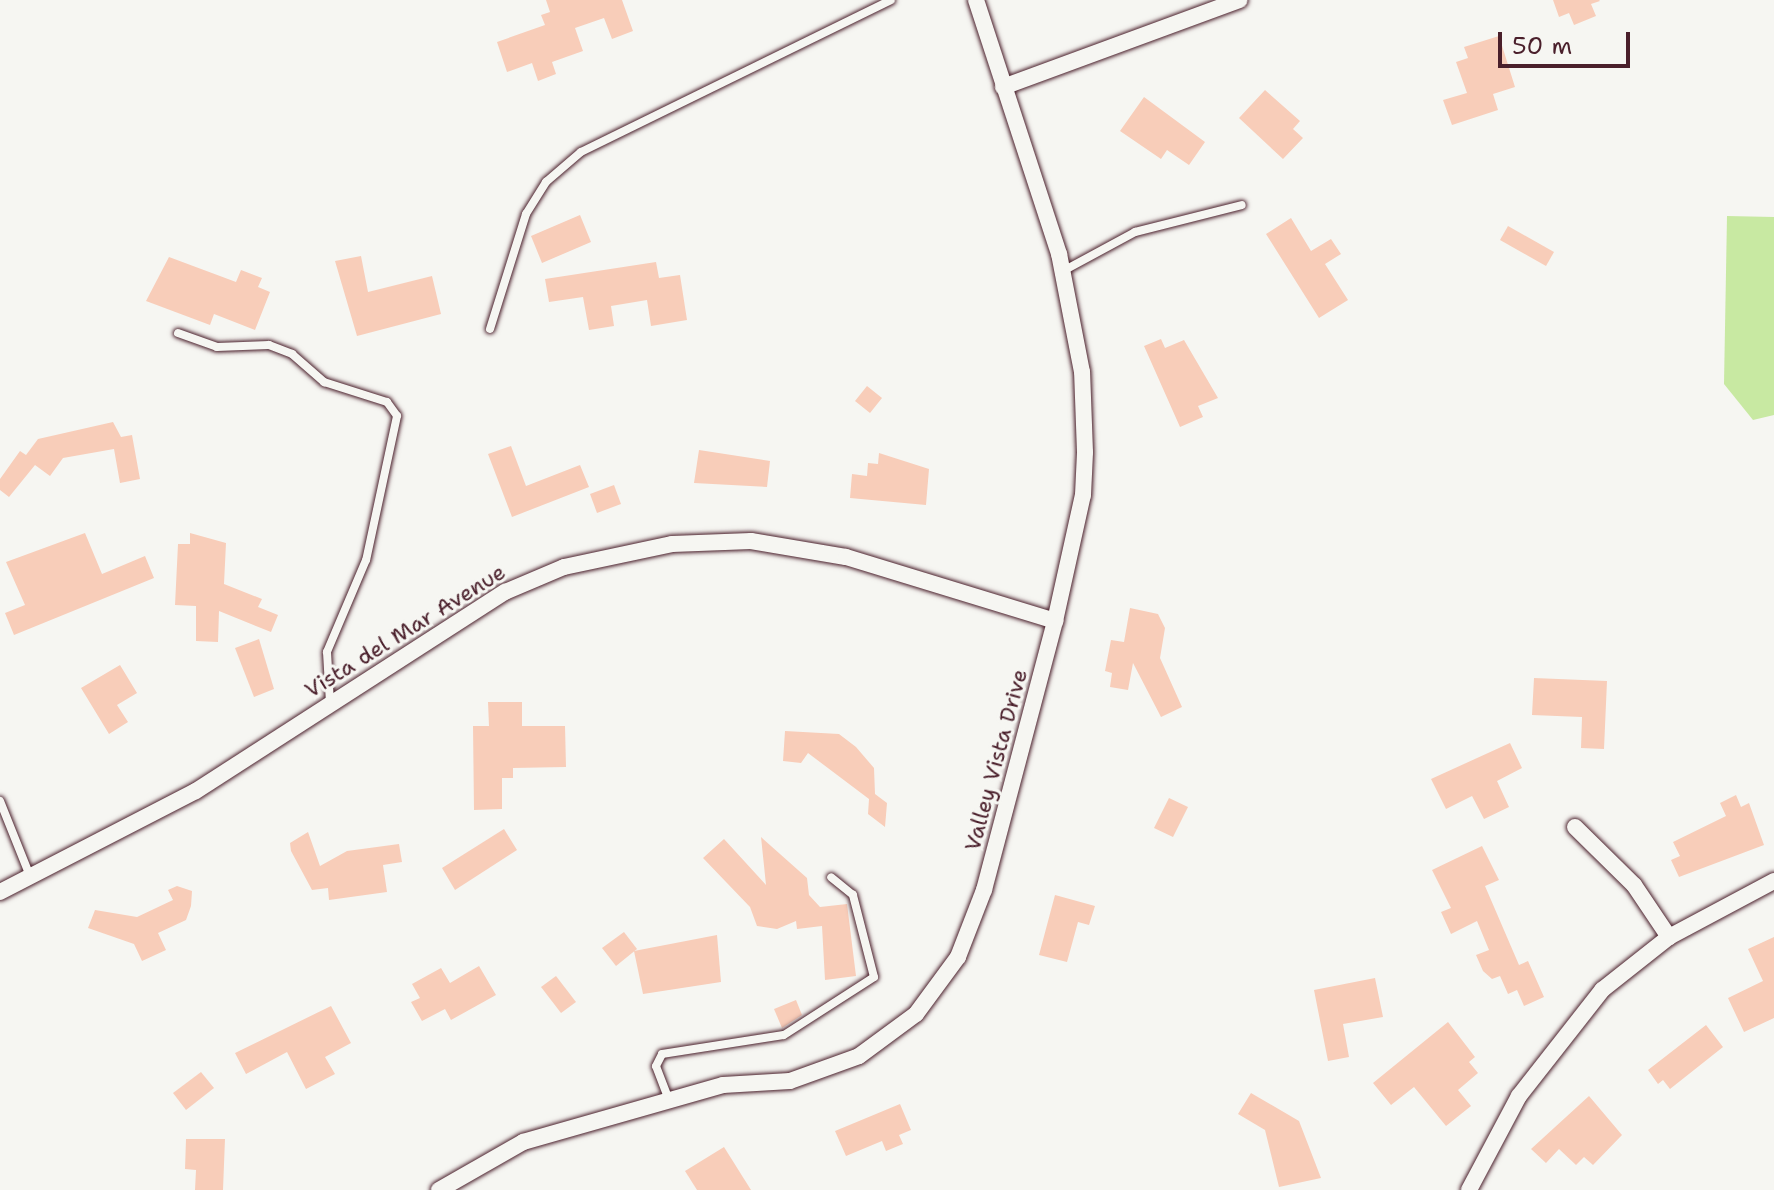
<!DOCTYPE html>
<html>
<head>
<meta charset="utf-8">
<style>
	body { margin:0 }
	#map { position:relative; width:1774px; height:1190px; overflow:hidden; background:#f6f6f2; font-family:"Shantell Sans",sans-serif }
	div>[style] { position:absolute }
	.green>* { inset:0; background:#c8e9a2 }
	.building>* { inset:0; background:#f8cdb9 }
	.roads { filter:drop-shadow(0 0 2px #4a1f2b) drop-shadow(0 0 2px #4a1f2b) }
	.lane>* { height:8px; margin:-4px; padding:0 4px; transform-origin:4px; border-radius:4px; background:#f6f6f2 }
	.street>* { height:16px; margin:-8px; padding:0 8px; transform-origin:8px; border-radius:8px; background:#f6f6f2 }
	span { translate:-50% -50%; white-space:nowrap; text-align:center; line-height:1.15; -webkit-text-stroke:6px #f6f6f2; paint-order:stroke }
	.street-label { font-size:22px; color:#4a1f2b }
	.scale { position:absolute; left:1498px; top:32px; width:132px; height:36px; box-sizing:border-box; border:4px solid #4a1f2b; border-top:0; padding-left:10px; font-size:24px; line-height:28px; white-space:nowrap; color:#4a1f2b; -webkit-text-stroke:6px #f6f6f2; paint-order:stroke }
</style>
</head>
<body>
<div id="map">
	<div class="green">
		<i style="clip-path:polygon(1727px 216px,1774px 217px,1774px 415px,1753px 420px,1724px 384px)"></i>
	</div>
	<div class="building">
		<i style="clip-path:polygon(546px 0,622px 0,633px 31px,612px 39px,604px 18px,575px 28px,583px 51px,552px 62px,556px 74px,538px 81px,532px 63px,507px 72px,497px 42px,545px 25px,541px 15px,550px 12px)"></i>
		<i style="clip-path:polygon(1553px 0,1599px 0,1600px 1px,1591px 4px,1596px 16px,1574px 25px,1569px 13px,1559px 17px)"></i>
		<i style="clip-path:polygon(1499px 36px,1515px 87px,1493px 94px,1498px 110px,1452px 125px,1443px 100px,1467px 93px,1456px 62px,1468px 58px,1464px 47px)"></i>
		<i style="clip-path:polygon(1265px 90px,1300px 121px,1293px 129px,1303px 138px,1283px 159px,1239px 118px)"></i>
		<i style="clip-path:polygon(1144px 97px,1205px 142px,1189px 165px,1167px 150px,1161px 159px,1120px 131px)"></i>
		<i style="clip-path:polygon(580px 215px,591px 242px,542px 263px,531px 236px)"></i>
		<i style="clip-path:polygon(1291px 218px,1311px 251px,1331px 239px,1341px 254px,1325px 264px,1348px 300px,1319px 318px,1266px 234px)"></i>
		<i style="clip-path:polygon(1508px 226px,1554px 252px,1546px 266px,1500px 240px)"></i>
		<i style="clip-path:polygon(361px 256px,368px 292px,432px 276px,441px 314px,357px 336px,335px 261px)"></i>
		<i style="clip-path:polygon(169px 257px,236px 282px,241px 270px,262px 278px,258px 287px,270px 292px,255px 330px,214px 314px,210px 325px,146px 301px)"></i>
		<i style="clip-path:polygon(656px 262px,659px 278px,680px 275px,687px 320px,651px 326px,647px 300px,611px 306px,614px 326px,589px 330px,583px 297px,549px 302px,545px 279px)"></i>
		<i style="clip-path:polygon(1161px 339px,1165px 348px,1184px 340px,1218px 398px,1198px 406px,1203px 417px,1180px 427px,1144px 346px)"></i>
		<i style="clip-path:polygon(867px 386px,882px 398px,870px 413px,855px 401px)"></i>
		<i style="clip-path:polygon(113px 422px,121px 437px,132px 435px,140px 479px,120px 483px,114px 449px,63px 458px,50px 476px,35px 465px,9px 497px,0 490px,0 479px,20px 451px,26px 455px,38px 439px)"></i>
		<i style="clip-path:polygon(511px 446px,526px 486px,580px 465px,589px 487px,512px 517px,488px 454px)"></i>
		<i style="clip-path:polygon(699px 450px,770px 461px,767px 487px,694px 483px)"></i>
		<i style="clip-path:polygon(879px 453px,929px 469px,926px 505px,850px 498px,852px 474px,867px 476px,868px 463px,878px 464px)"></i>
		<i style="clip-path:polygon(614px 485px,621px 504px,597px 513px,590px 494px)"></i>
		<i style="clip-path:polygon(85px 533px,102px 574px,145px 556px,154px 578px,14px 635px,5px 613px,25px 605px,6px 562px)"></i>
		<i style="clip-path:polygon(190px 533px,226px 543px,224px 584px,262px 599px,258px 607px,278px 615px,271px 632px,219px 611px,218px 642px,196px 641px,196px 606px,175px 605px,178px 544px,190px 544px)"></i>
		<i style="clip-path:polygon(1130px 608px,1158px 614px,1165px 628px,1160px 658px,1182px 707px,1161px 717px,1133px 663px,1128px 690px,1110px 687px,1112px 673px,1105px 671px,1111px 640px,1124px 642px)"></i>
		<i style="clip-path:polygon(259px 639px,274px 689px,254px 697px,235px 648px)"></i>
		<i style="clip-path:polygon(120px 665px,137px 693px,117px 705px,128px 722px,109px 734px,81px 688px)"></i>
		<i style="clip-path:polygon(1534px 678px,1607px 681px,1604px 749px,1581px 748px,1582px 717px,1532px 715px)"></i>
		<i style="clip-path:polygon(488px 702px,522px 702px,522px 726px,565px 726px,566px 767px,513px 768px,513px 778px,502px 778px,502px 809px,474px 810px,473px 726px,489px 726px)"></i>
		<i style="clip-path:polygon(785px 731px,839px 734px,856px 747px,874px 768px,875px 794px,887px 803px,885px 827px,868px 814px,869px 799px,808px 753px,801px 763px,783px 761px)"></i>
		<i style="clip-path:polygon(1510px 743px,1522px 768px,1497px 781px,1509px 807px,1484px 819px,1472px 796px,1446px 809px,1431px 779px)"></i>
		<i style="clip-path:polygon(1736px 795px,1741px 807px,1749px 803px,1764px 845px,1679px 877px,1671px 860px,1680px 856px,1673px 842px,1726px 816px,1720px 803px)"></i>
		<i style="clip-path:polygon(1169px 798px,1188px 807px,1173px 837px,1154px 828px)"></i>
		<i style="clip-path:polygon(504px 829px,517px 850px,455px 890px,442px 868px)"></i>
		<i style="clip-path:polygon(308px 832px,320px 866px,347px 851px,399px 844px,402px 862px,383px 865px,387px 892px,329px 900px,328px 888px,312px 890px,291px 851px,290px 843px)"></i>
		<i style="clip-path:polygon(761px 837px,807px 878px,809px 895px,820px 907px,847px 904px,856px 976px,825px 980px,822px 926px,797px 929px,796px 921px,777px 929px,757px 926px,750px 907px,703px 858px,724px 839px,766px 885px)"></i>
		<i style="clip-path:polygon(1482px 846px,1499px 880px,1485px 886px,1519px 965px,1528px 961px,1544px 997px,1524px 1006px,1517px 990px,1508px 994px,1500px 976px,1492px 979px,1483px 971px,1476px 955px,1489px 950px,1477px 921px,1451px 934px,1441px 912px,1451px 908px,1432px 870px)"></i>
		<i style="clip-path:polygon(177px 886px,192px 891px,191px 906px,186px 920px,158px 933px,166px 950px,142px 961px,134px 944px,88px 928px,95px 910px,137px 917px,173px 900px,168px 890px)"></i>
		<i style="clip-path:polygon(1055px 895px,1095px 906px,1089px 925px,1078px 922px,1067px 962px,1039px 955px)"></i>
		<i style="clip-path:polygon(624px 932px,637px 949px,616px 966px,602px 948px)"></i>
		<i style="clip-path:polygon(717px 935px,721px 982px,643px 994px,634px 951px)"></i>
		<i style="clip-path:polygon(1774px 937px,1774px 1018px,1744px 1032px,1728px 998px,1763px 981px,1748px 949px)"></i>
		<i style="clip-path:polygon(479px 966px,496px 995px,451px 1020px,445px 1009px,422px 1021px,411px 1002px,420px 998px,412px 984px,441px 968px,450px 983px)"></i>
		<i style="clip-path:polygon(556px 976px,576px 1002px,561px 1013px,541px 987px)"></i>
		<i style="clip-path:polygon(1375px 978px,1383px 1017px,1343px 1024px,1349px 1057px,1328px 1061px,1314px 990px)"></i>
		<i style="clip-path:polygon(796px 1000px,802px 1015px,782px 1028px,774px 1009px)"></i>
		<i style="clip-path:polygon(331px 1006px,351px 1043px,325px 1057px,335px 1074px,306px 1089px,287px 1052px,246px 1074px,235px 1053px)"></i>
		<i style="clip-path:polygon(1448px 1022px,1475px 1057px,1469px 1062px,1478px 1073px,1458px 1090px,1471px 1106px,1446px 1126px,1414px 1087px,1391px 1105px,1373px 1083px)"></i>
		<i style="clip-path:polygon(1706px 1025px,1723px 1047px,1670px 1089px,1663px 1080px,1658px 1084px,1648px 1070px)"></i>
		<i style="clip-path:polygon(201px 1072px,214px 1088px,186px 1110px,173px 1093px)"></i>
		<i style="clip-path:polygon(1251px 1093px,1299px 1121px,1321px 1178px,1279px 1187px,1265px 1130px,1238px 1114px)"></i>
		<i style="clip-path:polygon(1589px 1096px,1622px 1135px,1593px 1165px,1584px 1157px,1576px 1165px,1559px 1149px,1546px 1163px,1531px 1149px)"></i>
		<i style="clip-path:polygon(900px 1104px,911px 1130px,899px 1135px,903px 1144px,886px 1151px,882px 1141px,846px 1156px,835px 1131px)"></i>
		<i style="clip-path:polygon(186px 1139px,225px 1139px,223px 1190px,195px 1190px,196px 1170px,185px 1169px)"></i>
		<i style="clip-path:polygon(724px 1147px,751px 1190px,697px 1190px,685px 1171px)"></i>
	</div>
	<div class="roads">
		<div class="lane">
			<i style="left:1063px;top:271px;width:82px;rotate:-28.4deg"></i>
			<i style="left:1135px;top:232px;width:110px;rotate:-14.2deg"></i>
			<i style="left:490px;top:329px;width:121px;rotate:-72.6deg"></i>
			<i style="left:526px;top:214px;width:38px;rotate:-58deg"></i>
			<i style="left:546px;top:182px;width:46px;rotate:-40.6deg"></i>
			<i style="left:581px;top:152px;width:345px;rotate:-26.1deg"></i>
			<i style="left:178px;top:333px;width:41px;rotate:19.7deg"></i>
			<i style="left:217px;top:347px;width:52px;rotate:-2.2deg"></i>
			<i style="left:269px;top:345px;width:25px;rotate:21deg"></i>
			<i style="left:292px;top:354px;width:43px;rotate:41.2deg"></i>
			<i style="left:324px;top:382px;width:66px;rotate:17.6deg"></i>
			<i style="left:387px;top:402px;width:17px;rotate:54deg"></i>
			<i style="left:397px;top:416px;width:147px;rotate:102.1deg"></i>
			<i style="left:366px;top:560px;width:100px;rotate:113deg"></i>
			<i style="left:327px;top:652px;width:50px;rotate:86.6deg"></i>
			<i style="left:0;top:801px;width:81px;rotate:68.2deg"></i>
			<i style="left:669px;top:1100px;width:36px;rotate:-111deg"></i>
			<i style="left:656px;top:1066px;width:13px;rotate:-63deg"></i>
			<i style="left:662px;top:1054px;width:123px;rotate:-8.9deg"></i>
			<i style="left:784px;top:1035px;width:107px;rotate:-32.8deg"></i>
			<i style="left:874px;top:977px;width:85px;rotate:-104.4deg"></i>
			<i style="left:853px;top:895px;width:28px;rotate:-141deg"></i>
		</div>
		<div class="street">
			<i style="left:1003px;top:87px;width:252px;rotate:-20.2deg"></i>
			<i style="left:1575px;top:827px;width:83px;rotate:44.5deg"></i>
			<i style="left:1634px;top:885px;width:63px;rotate:56.1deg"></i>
			<i style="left:0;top:892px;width:220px;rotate:-27.3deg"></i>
			<i style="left:196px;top:791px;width:368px;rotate:-32.8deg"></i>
			<i style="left:505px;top:592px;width:64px;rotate:-23deg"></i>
			<i style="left:564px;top:567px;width:110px;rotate:-12deg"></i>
			<i style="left:672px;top:544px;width:79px;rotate:-2.2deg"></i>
			<i style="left:751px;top:541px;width:96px;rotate:9.6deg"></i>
			<i style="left:846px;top:557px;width:219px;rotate:17deg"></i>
			<i style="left:439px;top:1190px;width:97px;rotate:-29.7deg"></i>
			<i style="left:523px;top:1142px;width:208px;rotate:-15.9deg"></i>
			<i style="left:723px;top:1085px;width:67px;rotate:-3.4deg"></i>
			<i style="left:790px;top:1081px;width:73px;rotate:-19.9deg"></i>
			<i style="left:859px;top:1056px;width:71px;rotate:-36.4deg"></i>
			<i style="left:916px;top:1014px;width:71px;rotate:-53.6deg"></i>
			<i style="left:958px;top:957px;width:72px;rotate:-68.8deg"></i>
			<i style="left:984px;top:890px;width:278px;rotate:-75.2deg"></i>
			<i style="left:1055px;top:621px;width:129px;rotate:-77.5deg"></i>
			<i style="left:1083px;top:495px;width:43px;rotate:-87.3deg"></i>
			<i style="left:1085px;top:452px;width:80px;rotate:-92.1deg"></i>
			<i style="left:1082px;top:372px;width:120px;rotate:-101deg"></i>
			<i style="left:1059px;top:254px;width:267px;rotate:-108.1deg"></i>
			<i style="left:1469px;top:1190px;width:106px;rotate:-62deg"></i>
			<i style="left:1519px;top:1096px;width:135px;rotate:-51.9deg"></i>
			<i style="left:1602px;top:990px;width:85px;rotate:-38.3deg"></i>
			<i style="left:1669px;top:937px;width:119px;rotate:-28.1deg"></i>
		</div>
	</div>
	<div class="street-label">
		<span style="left:405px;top:631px;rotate:-32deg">Vista del Mar Avenue</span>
		<span style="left:996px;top:760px;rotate:-75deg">Valley Vista Drive</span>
	</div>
	<div class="scale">50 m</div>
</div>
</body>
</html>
